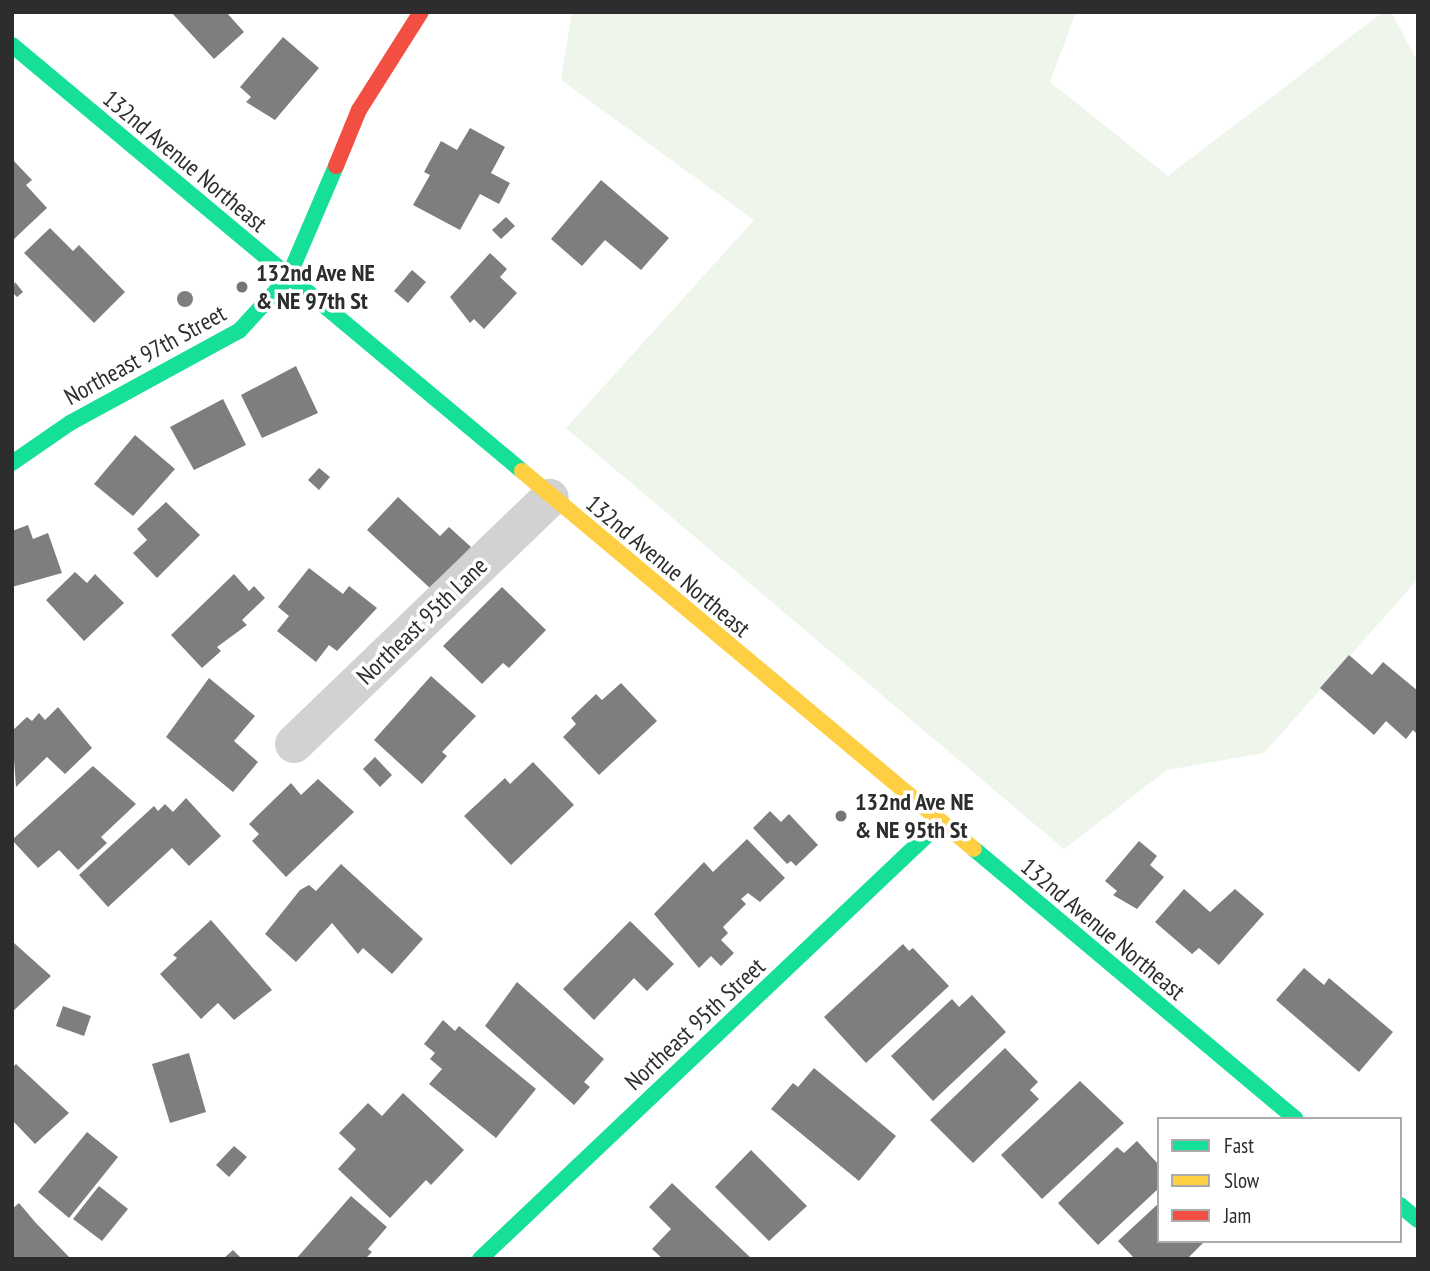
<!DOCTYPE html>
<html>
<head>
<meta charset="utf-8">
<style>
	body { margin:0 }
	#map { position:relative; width:1430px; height:1271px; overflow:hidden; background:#fff; font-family:"PT Sans Narrow",sans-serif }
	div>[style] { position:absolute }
	.green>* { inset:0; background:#eef5ea }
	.building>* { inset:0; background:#7e7e7e }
	.round { border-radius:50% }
	.street>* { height:38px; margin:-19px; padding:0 19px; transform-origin:19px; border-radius:19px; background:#d2d2d2 }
	.fast>* { height:16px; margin:-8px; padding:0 8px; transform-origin:8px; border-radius:8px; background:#16e098 }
	.slow>* { height:16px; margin:-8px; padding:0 8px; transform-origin:8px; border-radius:8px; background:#ffcf43 }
	.jam>* { height:16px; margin:-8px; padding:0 8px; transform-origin:8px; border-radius:8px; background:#f24e42 }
	.dots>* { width:19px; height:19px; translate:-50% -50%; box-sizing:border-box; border:4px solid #fff; border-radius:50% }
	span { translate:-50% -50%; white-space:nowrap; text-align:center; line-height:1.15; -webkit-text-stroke:7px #fff; paint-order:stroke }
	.street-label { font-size:24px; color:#2d2d2d }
	.poi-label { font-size:24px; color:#2d2d2d; font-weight:700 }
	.left { translate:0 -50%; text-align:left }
	.frame { position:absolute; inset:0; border:14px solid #2d2d2d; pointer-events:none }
	.legend { position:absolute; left:1157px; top:1117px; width:245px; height:126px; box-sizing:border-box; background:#fff; border:2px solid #ababab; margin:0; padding:9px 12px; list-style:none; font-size:21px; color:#2d2d2d }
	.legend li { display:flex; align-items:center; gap:14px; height:35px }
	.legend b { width:35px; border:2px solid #ababab }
</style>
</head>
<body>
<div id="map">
	<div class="green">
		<i style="clip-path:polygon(572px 12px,1076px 12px,1050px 82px,1168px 176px,1383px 12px,1391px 12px,1418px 62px,1418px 579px,1264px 753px,1167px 770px,1064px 849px,566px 428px,754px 220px,561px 80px)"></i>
	</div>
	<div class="building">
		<i style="clip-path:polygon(171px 12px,226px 12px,244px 32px,214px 59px)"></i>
		<i style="clip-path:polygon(283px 37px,319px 68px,275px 120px,246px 102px,251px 97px,240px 87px)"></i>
		<i style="clip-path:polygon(470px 128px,505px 147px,491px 173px,510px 183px,499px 204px,480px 194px,460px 230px,413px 205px,430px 175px,424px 172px,441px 141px,457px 150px)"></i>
		<i style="clip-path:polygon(12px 159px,32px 180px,26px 185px,47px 208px,14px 239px)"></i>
		<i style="clip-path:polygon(601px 180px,669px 238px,641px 270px,605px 240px,582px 266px,551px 239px)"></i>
		<i style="clip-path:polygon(506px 217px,515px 226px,501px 239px,492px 230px)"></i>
		<i style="clip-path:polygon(50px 228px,73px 251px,79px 245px,125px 292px,94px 323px,24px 253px)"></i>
		<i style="clip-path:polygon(490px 253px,507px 269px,500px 277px,517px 293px,484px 329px,474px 319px,470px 323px,450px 297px)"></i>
		<i style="clip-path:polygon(412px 270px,426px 282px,408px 303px,394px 291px)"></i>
		<i style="clip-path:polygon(15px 282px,23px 292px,17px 297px,12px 292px)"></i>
		<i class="round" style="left:177px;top:291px;width:16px;height:16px"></i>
		<i style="clip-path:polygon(296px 366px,318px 413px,262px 438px,241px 395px)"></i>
		<i style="clip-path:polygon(223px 399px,246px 445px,194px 470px,170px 427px)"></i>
		<i style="clip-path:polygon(135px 435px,175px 469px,133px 516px,94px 484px)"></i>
		<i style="clip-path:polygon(319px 468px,330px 477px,319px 490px,308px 480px)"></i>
		<i style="clip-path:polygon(398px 497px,440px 536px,449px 527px,471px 547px,431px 589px,367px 530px)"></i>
		<i style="clip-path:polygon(166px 502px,200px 535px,157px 578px,133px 553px,147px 540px,137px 529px)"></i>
		<i style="clip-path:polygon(28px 525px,33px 539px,48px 533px,62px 573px,12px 587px,12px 531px)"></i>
		<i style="clip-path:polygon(309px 568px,343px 594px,349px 586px,377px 608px,337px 651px,329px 645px,316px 662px,277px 631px,289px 616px,278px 607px)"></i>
		<i style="clip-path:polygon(75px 572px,87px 583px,95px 574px,124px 603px,84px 641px,46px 600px)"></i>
		<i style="clip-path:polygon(234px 574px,249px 591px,254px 586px,265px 598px,242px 620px,247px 625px,217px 647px,221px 651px,202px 668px,171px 635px)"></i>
		<i style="clip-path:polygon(502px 587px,546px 630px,509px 668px,503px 663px,482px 684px,443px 646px)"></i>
		<i style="clip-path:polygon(1349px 655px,1372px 675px,1383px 662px,1418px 691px,1418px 735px,1413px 730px,1406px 739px,1386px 721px,1374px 735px,1320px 688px)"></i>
		<i style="clip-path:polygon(431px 676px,476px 716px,442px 752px,447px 756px,422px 784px,374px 740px)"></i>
		<i style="clip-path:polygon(209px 678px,255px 716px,234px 741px,258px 762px,233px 792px,166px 737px)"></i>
		<i style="clip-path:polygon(621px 683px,657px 721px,599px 775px,563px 737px,576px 724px,571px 718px,596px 694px,602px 700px)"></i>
		<i style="clip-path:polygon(58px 707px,92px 748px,65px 774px,47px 757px,16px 787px,12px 731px,27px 717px,32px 721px,39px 713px,45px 720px)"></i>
		<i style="clip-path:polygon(375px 757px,392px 775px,380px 787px,363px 769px)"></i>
		<i style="clip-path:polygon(533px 762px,574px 805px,511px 865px,464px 816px,505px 778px,510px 784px)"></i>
		<i style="clip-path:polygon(93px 766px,136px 804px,101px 837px,107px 843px,78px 870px,59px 850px,38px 868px,12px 840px)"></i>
		<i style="clip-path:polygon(318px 779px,354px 812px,286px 877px,252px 841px,259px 834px,249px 824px,291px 783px,301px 795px)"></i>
		<i style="clip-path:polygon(186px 798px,221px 836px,189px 866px,172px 848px,108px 907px,79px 875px,154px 806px,158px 811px,165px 804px,173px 812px)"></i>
		<i style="clip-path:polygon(770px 811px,781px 822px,789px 814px,818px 845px,796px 866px,791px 861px,787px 864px,753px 828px)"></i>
		<i style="clip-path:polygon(747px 839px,785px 878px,760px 902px,748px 893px,741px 899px,746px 904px,723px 927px,728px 933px,721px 940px,734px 953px,721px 966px,711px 956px,699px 968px,654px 914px,704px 862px,713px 872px)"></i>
		<i style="clip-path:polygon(1139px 841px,1157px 856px,1150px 865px,1164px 877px,1137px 909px,1113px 895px,1117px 891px,1105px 881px)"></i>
		<i style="clip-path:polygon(341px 864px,423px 939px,392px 974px,363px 948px,358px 954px,332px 923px,296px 962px,265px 934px,300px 890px,309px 885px,316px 891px)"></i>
		<i style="clip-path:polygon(1184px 889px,1210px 912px,1235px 889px,1264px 914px,1219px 965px,1199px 948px,1192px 954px,1155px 922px)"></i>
		<i style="clip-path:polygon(211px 920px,272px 990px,234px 1020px,218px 1003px,201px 1019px,160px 974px,177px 958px,173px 955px)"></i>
		<i style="clip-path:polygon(630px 921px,674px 964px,647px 991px,634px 978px,594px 1020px,563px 989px)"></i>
		<i style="clip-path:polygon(14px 943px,51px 976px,12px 1012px,12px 944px)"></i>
		<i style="clip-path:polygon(903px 944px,909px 951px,913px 948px,949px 986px,866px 1063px,824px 1017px)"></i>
		<i style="clip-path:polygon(1304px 968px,1324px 985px,1329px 978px,1393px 1032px,1359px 1072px,1276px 1000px)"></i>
		<i style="clip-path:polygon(517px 982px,604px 1059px,584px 1082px,590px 1087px,574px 1105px,485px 1026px)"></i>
		<i style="clip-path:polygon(972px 995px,1006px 1032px,933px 1101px,891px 1056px,952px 999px,959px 1007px)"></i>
		<i style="clip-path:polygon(63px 1006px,91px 1016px,84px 1036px,56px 1026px)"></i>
		<i style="clip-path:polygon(443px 1020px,455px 1031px,459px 1026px,536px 1089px,496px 1138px,429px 1084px,442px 1069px,430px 1059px,435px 1053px,424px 1044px)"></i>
		<i style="clip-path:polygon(1005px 1048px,1038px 1082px,1030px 1090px,1039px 1099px,973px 1163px,930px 1120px)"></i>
		<i style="clip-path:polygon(189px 1053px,206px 1112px,170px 1123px,152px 1064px)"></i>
		<i style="clip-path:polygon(16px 1064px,69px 1113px,35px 1144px,12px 1120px,12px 1068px)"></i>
		<i style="clip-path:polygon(814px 1068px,896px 1136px,859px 1181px,771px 1109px,793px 1083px,798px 1087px)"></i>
		<i style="clip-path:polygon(1080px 1081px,1124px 1123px,1042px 1199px,1001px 1155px)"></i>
		<i style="clip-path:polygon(403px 1093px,464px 1150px,431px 1185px,426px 1180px,390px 1218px,338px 1169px,356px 1149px,339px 1133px,368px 1103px,382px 1116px)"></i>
		<i style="clip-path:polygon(87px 1132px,118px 1157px,69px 1218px,38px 1192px)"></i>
		<i style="clip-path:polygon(1137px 1141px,1159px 1165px,1159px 1188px,1098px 1245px,1058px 1203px,1117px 1147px,1124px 1153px)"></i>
		<i style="clip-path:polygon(234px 1146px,247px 1157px,229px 1177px,216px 1165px)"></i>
		<i style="clip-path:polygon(751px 1150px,807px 1206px,769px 1241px,715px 1187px)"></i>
		<i style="clip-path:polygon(672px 1183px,752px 1259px,663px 1259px,652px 1249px,671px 1229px,649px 1207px)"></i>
		<i style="clip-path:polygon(99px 1186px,128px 1209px,102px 1241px,73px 1219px)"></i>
		<i style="clip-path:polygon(351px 1196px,387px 1227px,368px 1249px,372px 1252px,365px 1259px,296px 1259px)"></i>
		<i style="clip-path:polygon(19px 1203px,35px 1222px,71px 1259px,12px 1259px,12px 1209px)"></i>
		<i style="clip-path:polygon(1159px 1203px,1159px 1241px,1205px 1241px,1187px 1259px,1135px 1259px,1118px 1241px)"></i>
		<i style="clip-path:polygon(233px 1250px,242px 1259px,223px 1259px)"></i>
	</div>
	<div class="street">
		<i style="left:294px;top:744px;width:355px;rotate:-43.9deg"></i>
	</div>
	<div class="fast">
		<i style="left:12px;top:45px;width:665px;rotate:39.87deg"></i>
		<i style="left:12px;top:463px;width:70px;rotate:-34.6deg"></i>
		<i style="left:70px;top:423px;width:192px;rotate:-28.6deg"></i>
		<i style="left:239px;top:331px;width:72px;rotate:-47.2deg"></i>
		<i style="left:288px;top:278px;width:122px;rotate:-66.8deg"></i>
		<i style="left:974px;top:849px;width:420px;rotate:40deg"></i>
		<i style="left:1400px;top:1205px;width:23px;rotate:40deg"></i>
		<i style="left:480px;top:1259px;width:634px;rotate:-43.47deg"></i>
	</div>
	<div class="slow">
		<i style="left:522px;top:471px;width:589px;rotate:39.91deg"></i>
	</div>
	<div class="jam">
		<i style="left:336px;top:166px;width:61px;rotate:-67.7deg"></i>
		<i style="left:359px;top:110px;width:116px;rotate:-57.7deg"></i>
	</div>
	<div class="dots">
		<i style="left:242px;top:287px;background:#767676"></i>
		<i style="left:841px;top:816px;background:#767676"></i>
	</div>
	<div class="street-label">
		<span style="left:185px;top:161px;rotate:40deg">132nd Avenue Northeast</span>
		<span style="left:145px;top:355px;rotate:-29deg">Northeast 97th Street</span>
		<span style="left:668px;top:566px;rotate:40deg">132nd Avenue Northeast</span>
		<span style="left:422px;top:621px;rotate:-44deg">Northeast 95th Lane</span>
		<span style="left:1103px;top:929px;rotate:40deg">132nd Avenue Northeast</span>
		<span style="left:695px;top:1024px;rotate:-43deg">Northeast 95th Street</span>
	</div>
	<div class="poi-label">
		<span class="left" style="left:256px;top:287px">132nd Ave NE<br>&amp; NE 97th St</span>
		<span class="left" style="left:855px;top:816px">132nd Ave NE<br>&amp; NE 95th St</span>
	</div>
	<div class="frame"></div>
	<ul class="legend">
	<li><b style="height:9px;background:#16e098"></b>Fast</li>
	<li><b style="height:9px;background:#ffcf43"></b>Slow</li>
	<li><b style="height:9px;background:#f24e42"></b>Jam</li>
	</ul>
</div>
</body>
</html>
